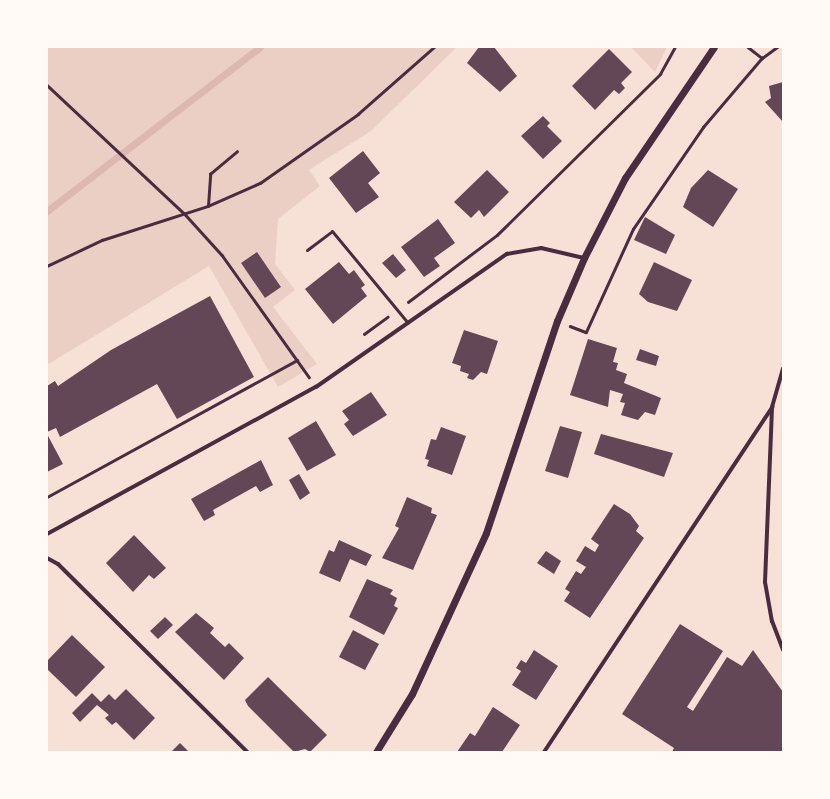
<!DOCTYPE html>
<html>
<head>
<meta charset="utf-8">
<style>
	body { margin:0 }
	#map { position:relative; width:830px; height:799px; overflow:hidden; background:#f7e1d7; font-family:Helvetica,sans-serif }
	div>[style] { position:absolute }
	.green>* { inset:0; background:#ebcfc5 }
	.stream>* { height:7px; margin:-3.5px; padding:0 3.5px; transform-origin:3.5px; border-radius:3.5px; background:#dcb8b0 }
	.building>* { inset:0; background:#644757 }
	.path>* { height:2.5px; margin:-1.25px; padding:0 1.25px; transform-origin:1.25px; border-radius:1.25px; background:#4a2c40 }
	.service>* { height:3px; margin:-1.5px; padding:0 1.5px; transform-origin:1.5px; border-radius:1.5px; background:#4a2c40 }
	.minor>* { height:4px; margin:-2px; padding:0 2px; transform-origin:2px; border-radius:2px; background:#4a2c40 }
	.tertiary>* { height:7px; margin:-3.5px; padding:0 3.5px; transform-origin:3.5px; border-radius:3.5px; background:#4a2c40 }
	span { translate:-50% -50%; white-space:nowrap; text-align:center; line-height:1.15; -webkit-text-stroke:4px #fffaf5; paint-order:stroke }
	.frame { position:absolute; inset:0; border:48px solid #fffaf5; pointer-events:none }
</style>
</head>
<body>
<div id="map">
	<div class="green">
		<i style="clip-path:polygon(evenodd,47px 47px,457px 47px,371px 131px,309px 170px,320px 186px,278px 219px,275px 264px,295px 290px,273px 307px,317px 364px,278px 387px,209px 266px,47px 365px,47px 47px,257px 252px,281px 286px,265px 298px,241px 263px,257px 252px)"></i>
		<i style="clip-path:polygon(631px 47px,667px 47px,655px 72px)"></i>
	</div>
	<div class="stream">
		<i style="left:47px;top:211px;width:269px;rotate:-37.6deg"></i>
	</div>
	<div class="building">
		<i style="clip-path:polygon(479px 47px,494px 47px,517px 76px,500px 92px,467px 63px)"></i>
		<i style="clip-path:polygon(609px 49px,632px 72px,621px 83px,625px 88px,619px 94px,614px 90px,595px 110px,572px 86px)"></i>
		<i style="clip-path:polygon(783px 82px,783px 122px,765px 102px,771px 98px,769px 86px)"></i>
		<i style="clip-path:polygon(543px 116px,550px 123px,547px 126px,562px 141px,543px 159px,521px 136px)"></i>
		<i style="clip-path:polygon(363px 151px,380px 173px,368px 183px,379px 197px,356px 213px,329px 178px)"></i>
		<i style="clip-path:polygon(487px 170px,509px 192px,484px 217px,479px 210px,471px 218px,454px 202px)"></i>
		<i style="clip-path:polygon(708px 170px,738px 189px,713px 227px,683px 207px,691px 188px)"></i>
		<i style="clip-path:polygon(645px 217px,675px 235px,666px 254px,634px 240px)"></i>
		<i style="clip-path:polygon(438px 219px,455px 243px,434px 258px,440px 266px,424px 277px,401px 247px)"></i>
		<i style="clip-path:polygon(257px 252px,281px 287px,265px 298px,241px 263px)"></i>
		<i style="clip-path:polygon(393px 254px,406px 270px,396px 278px,382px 263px)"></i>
		<i style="clip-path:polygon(339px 262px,349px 274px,354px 270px,365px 285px,361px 288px,367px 296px,333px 324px,305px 289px)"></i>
		<i style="clip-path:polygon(654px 262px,692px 280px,677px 311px,648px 302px,639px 294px)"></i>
		<i style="clip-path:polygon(210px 296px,254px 377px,177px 419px,157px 384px,60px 437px,56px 428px,47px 432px,47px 386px,55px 381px,58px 386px,111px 350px)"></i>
		<i style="clip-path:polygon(464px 330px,498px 341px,487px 374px,481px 372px,473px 380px,467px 378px,469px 374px,460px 371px,461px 366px,452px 363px)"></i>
		<i style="clip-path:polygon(588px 339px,617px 348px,613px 362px,618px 363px,616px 370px,627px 374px,624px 383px,661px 398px,655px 415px,645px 412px,638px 420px,621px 415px,625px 403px,620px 402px,623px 394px,610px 390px,608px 407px,570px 395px)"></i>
		<i style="clip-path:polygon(640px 349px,659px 356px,656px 366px,636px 360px)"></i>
		<i style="clip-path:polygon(371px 392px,387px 415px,353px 436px,344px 424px,349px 420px,342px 411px)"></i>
		<i style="clip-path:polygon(316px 421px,336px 455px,307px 471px,288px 438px)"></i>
		<i style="clip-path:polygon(560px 426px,582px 432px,568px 478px,545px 471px)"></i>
		<i style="clip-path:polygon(441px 427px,466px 436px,452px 475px,427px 466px,429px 460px,425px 459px,431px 439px,436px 440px)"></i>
		<i style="clip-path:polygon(47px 434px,63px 464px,47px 472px)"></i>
		<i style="clip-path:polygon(601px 434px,673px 453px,664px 477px,594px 454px)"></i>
		<i style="clip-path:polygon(261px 460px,273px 485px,260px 492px,256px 486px,213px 510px,215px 515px,204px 521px,191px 499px)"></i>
		<i style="clip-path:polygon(299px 474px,310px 493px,300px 500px,289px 480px)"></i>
		<i style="clip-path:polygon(407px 497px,432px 508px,431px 513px,437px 515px,413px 570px,382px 558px,399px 528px,395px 526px)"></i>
		<i style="clip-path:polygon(614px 504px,630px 514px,639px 526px,636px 531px,644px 538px,590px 618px,564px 601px,570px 592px,565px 589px,576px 571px,581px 574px,586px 567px,576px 561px,585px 546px,595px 552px,599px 545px,591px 539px)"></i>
		<i style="clip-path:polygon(134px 535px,166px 568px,154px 579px,149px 575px,133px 592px,106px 563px)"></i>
		<i style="clip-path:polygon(339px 540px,372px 555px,366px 566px,350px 559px,340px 582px,319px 573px,329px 550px,334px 552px)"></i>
		<i style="clip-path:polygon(546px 551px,561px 561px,554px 574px,537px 563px)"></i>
		<i style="clip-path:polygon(367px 579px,393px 590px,390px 594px,397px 598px,394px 606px,398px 608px,384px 635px,349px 617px)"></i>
		<i style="clip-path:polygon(196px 613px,214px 628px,210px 633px,225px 647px,229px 643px,244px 658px,224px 680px,175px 632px)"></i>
		<i style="clip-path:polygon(165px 617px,173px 625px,158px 639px,150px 631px)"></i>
		<i style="clip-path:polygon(680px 624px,723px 651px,687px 707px,693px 711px,727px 657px,742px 666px,753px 650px,783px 692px,783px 752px,672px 752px,674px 748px,622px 714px)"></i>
		<i style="clip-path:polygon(353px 630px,379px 644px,365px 670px,339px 657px)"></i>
		<i style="clip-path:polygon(72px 635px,105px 667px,76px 697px,47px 669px,47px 661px)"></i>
		<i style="clip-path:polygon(534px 650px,558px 666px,536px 700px,512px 685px,521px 671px,516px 668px,521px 660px,526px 663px)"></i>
		<i style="clip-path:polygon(268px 677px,327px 735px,310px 752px,305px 749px,294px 752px,248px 706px,245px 700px)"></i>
		<i style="clip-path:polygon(126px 689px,155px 718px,134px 740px,116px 722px,112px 725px,105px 718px,109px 715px,97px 705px,80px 722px,72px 713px,92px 693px,101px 702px,109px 694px,115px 700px)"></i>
		<i style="clip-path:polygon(493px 707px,520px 725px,502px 752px,457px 752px,470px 733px,475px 736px)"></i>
		<i style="clip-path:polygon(180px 743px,189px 752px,171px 752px)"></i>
	</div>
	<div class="path">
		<i style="left:748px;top:47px;width:18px;rotate:38deg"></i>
		<i style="left:47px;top:85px;width:187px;rotate:43.1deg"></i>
		<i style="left:184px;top:213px;width:57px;rotate:47.9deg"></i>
		<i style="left:222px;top:255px;width:150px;rotate:54.5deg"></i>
		<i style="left:208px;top:206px;width:32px;rotate:-86deg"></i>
		<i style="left:210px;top:174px;width:35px;rotate:-40deg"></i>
		<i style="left:47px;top:266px;width:61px;rotate:-25.3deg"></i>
		<i style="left:102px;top:240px;width:111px;rotate:-17.8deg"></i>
		<i style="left:208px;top:206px;width:57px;rotate:-23.9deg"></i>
		<i style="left:260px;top:183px;width:120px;rotate:-35.1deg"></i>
		<i style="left:358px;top:114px;width:101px;rotate:-41.4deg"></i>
		<i style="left:408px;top:302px;width:111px;rotate:-37deg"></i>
		<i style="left:497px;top:235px;width:229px;rotate:-44.6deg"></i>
		<i style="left:660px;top:74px;width:31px;rotate:-61deg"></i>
		<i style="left:570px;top:326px;width:17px;rotate:21deg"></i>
		<i style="left:586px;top:332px;width:113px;rotate:-65.5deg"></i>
		<i style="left:633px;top:229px;width:124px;rotate:-55.5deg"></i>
		<i style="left:703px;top:127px;width:91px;rotate:-49.5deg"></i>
		<i style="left:762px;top:58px;width:19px;rotate:-36deg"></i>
		<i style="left:364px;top:334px;width:29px;rotate:-36deg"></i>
		<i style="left:47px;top:497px;width:285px;rotate:-28.7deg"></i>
	</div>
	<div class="service">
		<i style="left:307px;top:250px;width:31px;rotate:-37deg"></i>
		<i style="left:332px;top:231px;width:119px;rotate:50.4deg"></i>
	</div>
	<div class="minor">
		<i style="left:772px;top:408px;width:174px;rotate:92.3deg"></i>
		<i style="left:765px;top:582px;width:40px;rotate:80deg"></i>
		<i style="left:772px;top:621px;width:31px;rotate:69deg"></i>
		<i style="left:47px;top:534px;width:307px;rotate:-28.7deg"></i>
		<i style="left:316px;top:387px;width:233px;rotate:-34.9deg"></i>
		<i style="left:507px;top:254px;width:35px;rotate:-10deg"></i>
		<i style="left:541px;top:248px;width:44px;rotate:13.1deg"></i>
		<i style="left:47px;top:558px;width:13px;rotate:29deg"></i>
		<i style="left:58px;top:564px;width:267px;rotate:44.8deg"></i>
		<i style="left:544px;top:752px;width:414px;rotate:-56.5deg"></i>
		<i style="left:772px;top:407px;width:40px;rotate:-74deg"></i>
	</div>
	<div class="tertiary">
		<i style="left:376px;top:752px;width:68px;rotate:-58.2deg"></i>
		<i style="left:412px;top:694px;width:177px;rotate:-65.3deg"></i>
		<i style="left:486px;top:533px;width:224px;rotate:-71.5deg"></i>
		<i style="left:557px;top:321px;width:69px;rotate:-66.8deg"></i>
		<i style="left:584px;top:258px;width:90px;rotate:-62.9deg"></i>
		<i style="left:625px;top:178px;width:158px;rotate:-55.8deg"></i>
	</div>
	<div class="frame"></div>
</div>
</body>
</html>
